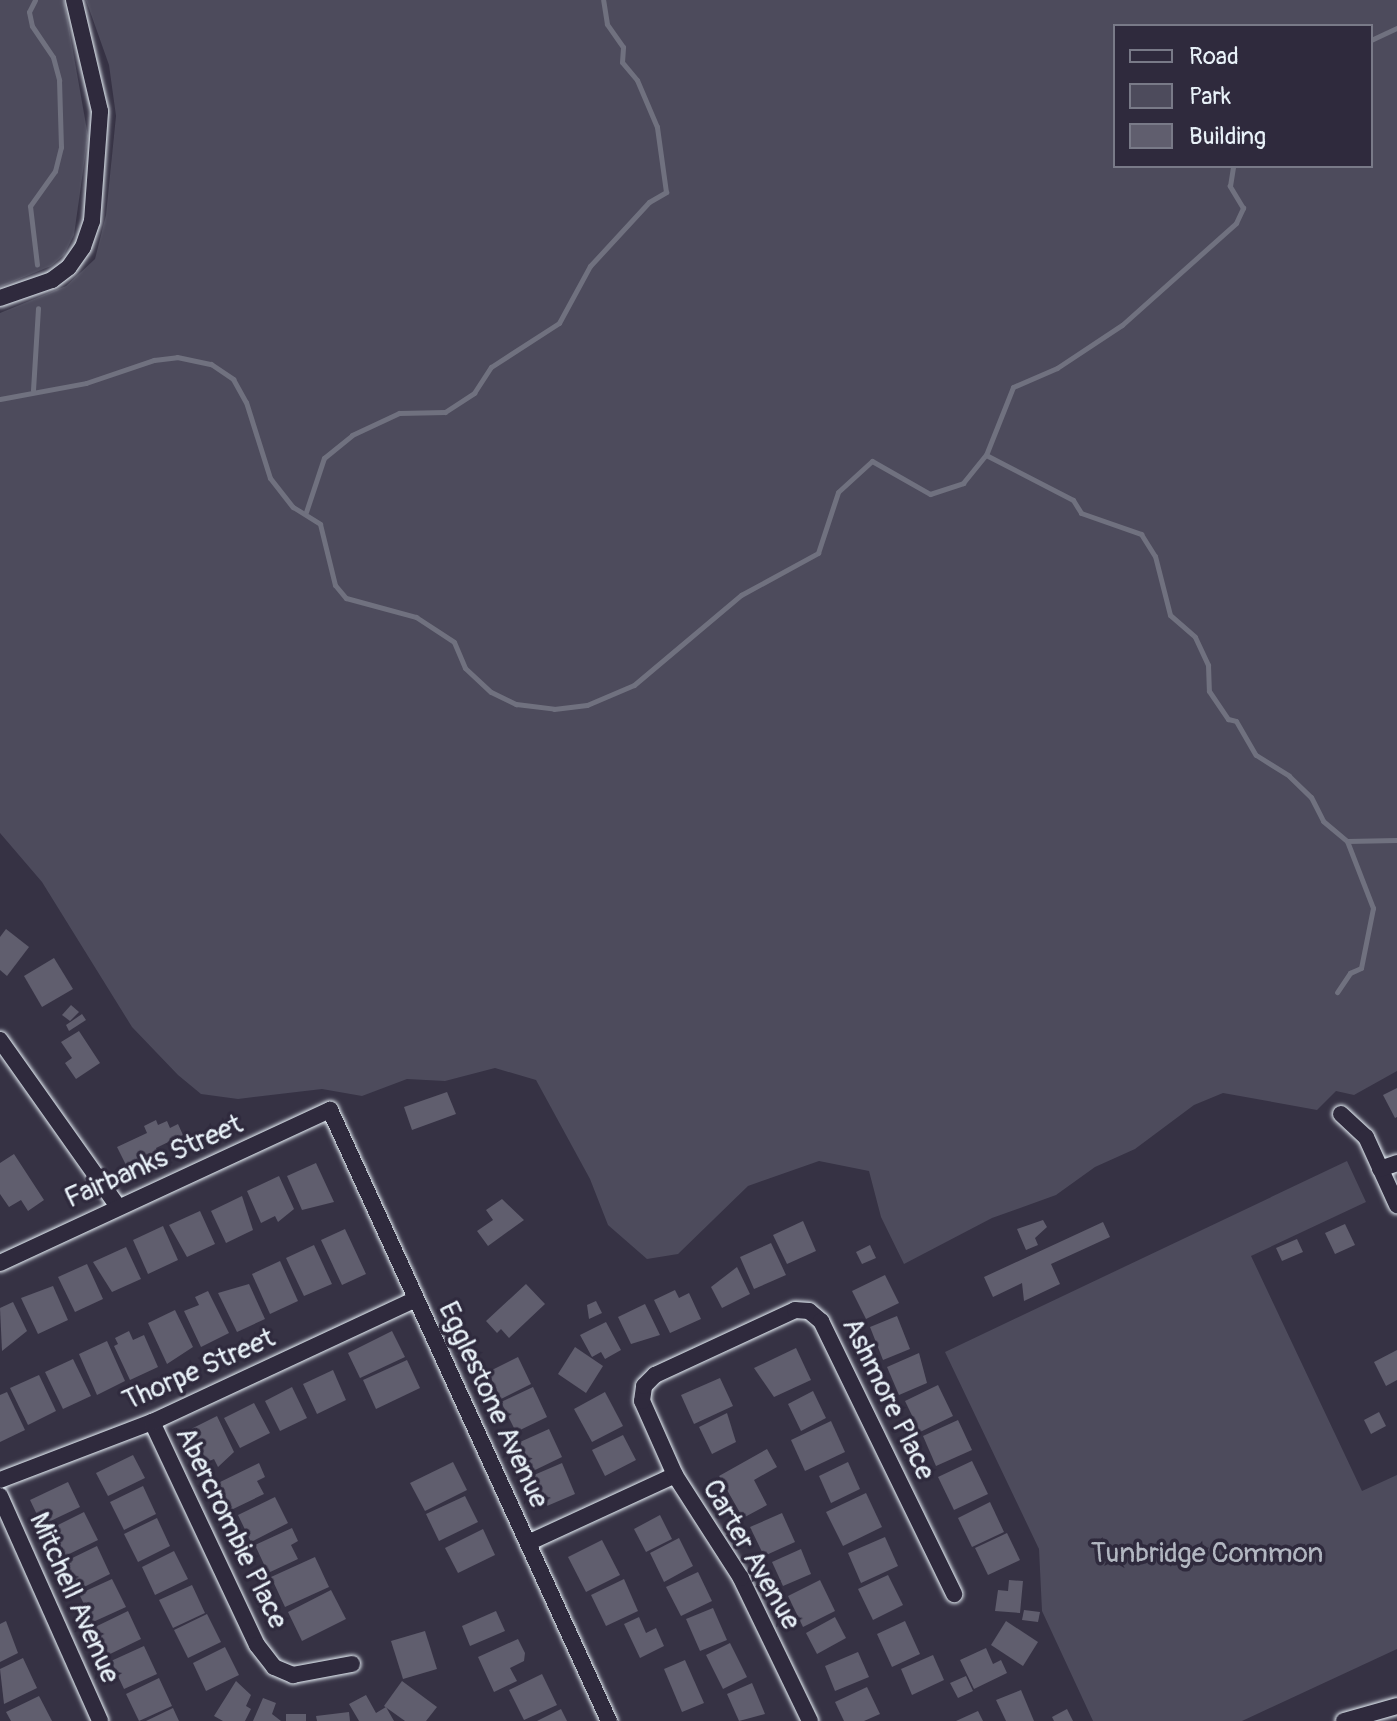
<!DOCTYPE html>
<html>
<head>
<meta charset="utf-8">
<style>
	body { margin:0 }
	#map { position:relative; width:1397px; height:1721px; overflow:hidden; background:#363244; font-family:Pangolin,sans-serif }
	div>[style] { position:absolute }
	.green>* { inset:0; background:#4d4b5c }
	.stream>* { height:5px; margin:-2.5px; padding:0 2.5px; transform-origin:2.5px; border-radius:2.5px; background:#70717f }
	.building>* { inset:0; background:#605e6e }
	.roads { filter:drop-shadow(0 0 2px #e8f1f8) drop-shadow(0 0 2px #e8f1f8) }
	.minor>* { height:16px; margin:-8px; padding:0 8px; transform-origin:8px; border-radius:8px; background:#2f2a3d }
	span { translate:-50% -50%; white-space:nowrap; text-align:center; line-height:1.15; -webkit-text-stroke:7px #2f2a3d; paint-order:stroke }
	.street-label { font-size:28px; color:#e8f1f8 }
	.park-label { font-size:28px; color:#b2b7c1 }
	.legend { position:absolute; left:1113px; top:24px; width:260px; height:144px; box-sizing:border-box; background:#2f2a3d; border:2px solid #797a88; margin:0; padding:10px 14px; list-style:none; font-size:24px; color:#e8f1f8 }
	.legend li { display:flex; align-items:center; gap:16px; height:40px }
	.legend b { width:40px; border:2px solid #797a88 }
</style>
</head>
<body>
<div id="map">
	<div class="green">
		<i style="clip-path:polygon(0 0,64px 0,88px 136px,74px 235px,64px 255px,51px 266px,0 287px)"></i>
		<i style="clip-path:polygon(evenodd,86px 0,1397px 0,1397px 1071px,1354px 1095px,1336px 1091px,1317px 1110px,1223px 1093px,1194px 1105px,1135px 1149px,1095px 1167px,1056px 1195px,992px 1218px,904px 1264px,881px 1217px,869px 1171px,819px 1161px,748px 1186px,678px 1254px,647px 1259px,608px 1225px,590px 1179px,536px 1080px,495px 1068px,445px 1081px,407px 1079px,362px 1096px,322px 1089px,238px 1099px,201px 1094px,178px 1075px,132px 1027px,42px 882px,0 833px,0 313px,66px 286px,95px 259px,106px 215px,116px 116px,109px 65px,86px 0,1115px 26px,1371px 26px,1371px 166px,1115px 166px,1115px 26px)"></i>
		<i style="clip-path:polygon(1347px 1161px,1366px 1202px,1251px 1256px,1362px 1491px,1397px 1475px,1397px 1649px,1242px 1721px,1093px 1721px,1042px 1611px,1039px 1549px,945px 1352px)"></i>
	</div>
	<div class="stream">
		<i style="left:35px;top:0;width:13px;rotate:117deg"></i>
		<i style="left:29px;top:12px;width:14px;rotate:78deg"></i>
		<i style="left:32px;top:26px;width:37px;rotate:56deg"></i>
		<i style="left:53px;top:57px;width:24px;rotate:75deg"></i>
		<i style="left:59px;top:80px;width:67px;rotate:88.3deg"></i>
		<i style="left:61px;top:147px;width:25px;rotate:104deg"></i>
		<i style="left:55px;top:171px;width:43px;rotate:125.5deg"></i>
		<i style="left:30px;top:206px;width:59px;rotate:83.2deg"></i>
		<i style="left:1371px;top:40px;width:29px;rotate:-25deg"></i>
		<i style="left:33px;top:390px;width:82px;rotate:-86.5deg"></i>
		<i style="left:0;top:399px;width:87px;rotate:-10.5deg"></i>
		<i style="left:86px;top:383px;width:72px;rotate:-18.7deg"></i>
		<i style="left:154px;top:360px;width:23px;rotate:-7deg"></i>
		<i style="left:177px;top:357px;width:35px;rotate:12deg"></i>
		<i style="left:211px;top:364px;width:27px;rotate:34deg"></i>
		<i style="left:233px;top:379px;width:26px;rotate:61deg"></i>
		<i style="left:246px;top:402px;width:80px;rotate:72.5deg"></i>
		<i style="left:270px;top:478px;width:37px;rotate:52deg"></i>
		<i style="left:293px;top:507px;width:32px;rotate:32deg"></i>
		<i style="left:320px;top:524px;width:63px;rotate:76.2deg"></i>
		<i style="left:335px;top:585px;width:17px;rotate:50deg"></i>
		<i style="left:346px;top:598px;width:73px;rotate:15.2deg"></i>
		<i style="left:416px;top:617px;width:45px;rotate:33.3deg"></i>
		<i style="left:454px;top:642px;width:28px;rotate:67deg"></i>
		<i style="left:465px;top:668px;width:35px;rotate:43deg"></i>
		<i style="left:491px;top:692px;width:28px;rotate:26deg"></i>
		<i style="left:516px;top:704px;width:38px;rotate:7deg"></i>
		<i style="left:554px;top:709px;width:33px;rotate:-7deg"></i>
		<i style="left:587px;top:705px;width:51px;rotate:-23.1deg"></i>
		<i style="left:634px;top:685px;width:140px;rotate:-40.1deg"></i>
		<i style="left:741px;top:595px;width:88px;rotate:-28.6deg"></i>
		<i style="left:818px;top:553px;width:64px;rotate:-71.8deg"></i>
		<i style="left:838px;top:492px;width:46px;rotate:-42.4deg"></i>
		<i style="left:872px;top:461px;width:67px;rotate:29.6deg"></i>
		<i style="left:930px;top:494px;width:35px;rotate:-18deg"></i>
		<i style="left:963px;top:483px;width:36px;rotate:-51deg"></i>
		<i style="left:986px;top:455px;width:73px;rotate:-68.3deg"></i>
		<i style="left:1013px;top:387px;width:48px;rotate:-23.4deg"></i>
		<i style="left:1057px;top:368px;width:78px;rotate:-33.5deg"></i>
		<i style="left:1122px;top:325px;width:153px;rotate:-41.8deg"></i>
		<i style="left:1236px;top:223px;width:17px;rotate:-65deg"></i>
		<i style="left:1243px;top:208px;width:26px;rotate:-121deg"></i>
		<i style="left:1230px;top:186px;width:20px;rotate:-81deg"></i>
		<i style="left:986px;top:455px;width:98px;rotate:27.3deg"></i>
		<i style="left:1073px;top:500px;width:15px;rotate:58deg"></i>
		<i style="left:1081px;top:513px;width:64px;rotate:19.3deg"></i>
		<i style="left:1141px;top:534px;width:26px;rotate:58deg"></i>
		<i style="left:1155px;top:556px;width:61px;rotate:75.7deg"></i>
		<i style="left:1170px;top:615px;width:33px;rotate:41deg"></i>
		<i style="left:1195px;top:637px;width:31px;rotate:65deg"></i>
		<i style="left:1208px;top:665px;width:26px;rotate:88deg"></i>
		<i style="left:1209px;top:691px;width:34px;rotate:56deg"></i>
		<i style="left:1228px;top:719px;width:8px;rotate:14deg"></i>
		<i style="left:1236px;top:721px;width:39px;rotate:60deg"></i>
		<i style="left:1256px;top:755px;width:39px;rotate:32deg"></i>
		<i style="left:1289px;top:776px;width:30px;rotate:44deg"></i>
		<i style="left:1311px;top:797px;width:27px;rotate:63deg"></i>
		<i style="left:1323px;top:821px;width:31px;rotate:40deg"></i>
		<i style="left:1347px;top:841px;width:72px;rotate:68.8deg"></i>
		<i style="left:1373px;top:908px;width:61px;rotate:101.3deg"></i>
		<i style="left:1361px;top:968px;width:12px;rotate:156deg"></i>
		<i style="left:1350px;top:973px;width:23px;rotate:124deg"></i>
		<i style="left:306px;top:512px;width:57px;rotate:-71.6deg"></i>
		<i style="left:324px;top:458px;width:36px;rotate:-39deg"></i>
		<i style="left:352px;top:435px;width:52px;rotate:-25.1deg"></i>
		<i style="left:399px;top:413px;width:46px;rotate:-1.2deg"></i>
		<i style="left:445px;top:412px;width:35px;rotate:-33deg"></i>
		<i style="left:474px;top:393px;width:31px;rotate:-57deg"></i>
		<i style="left:491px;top:367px;width:81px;rotate:-32.9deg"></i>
		<i style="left:559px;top:323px;width:65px;rotate:-61.5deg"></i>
		<i style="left:590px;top:266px;width:87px;rotate:-47.3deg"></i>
		<i style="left:649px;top:202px;width:20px;rotate:-30deg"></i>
		<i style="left:666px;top:192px;width:66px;rotate:-97.9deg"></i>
		<i style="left:657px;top:127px;width:51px;rotate:-113.1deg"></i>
		<i style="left:637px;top:80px;width:23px;rotate:-130deg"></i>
		<i style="left:622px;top:62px;width:15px;rotate:-86deg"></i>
		<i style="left:623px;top:47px;width:28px;rotate:-125deg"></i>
		<i style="left:607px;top:24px;width:24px;rotate:-99deg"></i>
		<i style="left:1347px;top:841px;width:50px;rotate:-1.1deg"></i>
	</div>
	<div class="building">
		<i style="clip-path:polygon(6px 929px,29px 947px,7px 976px,0 970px,0 937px)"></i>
		<i style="clip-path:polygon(54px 958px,73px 989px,42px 1007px,24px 976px)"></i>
		<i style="clip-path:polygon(71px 1005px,79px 1012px,70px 1021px,62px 1015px)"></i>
		<i style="clip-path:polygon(82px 1014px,86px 1020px,69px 1031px,66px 1025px)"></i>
		<i style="clip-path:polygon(79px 1031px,100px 1063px,76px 1079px,65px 1063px,72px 1058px,61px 1042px)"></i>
		<i style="clip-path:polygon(1397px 1088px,1397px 1117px,1395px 1118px,1383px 1095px)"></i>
		<i style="clip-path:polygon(447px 1092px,456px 1114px,412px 1130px,404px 1107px)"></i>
		<i style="clip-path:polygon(156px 1120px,158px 1125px,167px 1121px,170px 1128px,178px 1124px,183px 1135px,156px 1148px,159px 1155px,128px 1169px,117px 1147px,147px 1133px,144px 1126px)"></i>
		<i style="clip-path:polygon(14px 1154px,44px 1200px,28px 1211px,21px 1200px,9px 1207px,0 1194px,0 1163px)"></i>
		<i style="clip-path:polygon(316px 1163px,334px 1202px,302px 1210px,287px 1176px)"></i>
		<i style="clip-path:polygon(279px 1176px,294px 1209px,278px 1222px,275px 1216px,261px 1223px,247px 1191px)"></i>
		<i style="clip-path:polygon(242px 1196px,253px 1230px,226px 1243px,211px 1211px)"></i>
		<i style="clip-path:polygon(502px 1199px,524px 1220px,488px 1246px,477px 1231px,493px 1220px,486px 1210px)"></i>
		<i style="clip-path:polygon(200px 1211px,215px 1244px,187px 1257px,169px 1225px)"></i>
		<i style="clip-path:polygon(1043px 1220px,1047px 1227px,1035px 1238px,1038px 1245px,1026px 1250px,1017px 1229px)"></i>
		<i style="clip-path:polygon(803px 1221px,816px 1251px,787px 1264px,773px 1235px)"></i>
		<i style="clip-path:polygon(1103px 1222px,1110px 1237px,1051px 1264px,1060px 1284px,1024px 1301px,1022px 1283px,993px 1297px,984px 1277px)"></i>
		<i style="clip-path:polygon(1345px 1224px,1355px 1245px,1335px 1254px,1325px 1233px)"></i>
		<i style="clip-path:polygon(163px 1226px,178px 1260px,148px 1274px,133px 1240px)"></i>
		<i style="clip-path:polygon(345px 1229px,366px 1274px,342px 1285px,321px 1240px)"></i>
		<i style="clip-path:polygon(1297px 1239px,1303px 1252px,1282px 1261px,1276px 1248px)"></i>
		<i style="clip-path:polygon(771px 1243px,786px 1275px,754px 1289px,740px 1257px)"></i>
		<i style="clip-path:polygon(314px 1245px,332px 1284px,304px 1296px,286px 1258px)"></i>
		<i style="clip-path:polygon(870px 1245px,876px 1258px,862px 1264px,856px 1252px)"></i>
		<i style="clip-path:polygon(126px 1247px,141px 1279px,112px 1292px,93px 1262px)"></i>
		<i style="clip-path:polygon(280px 1261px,298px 1301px,270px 1314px,252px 1274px)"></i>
		<i style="clip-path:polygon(87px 1264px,103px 1299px,75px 1312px,58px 1277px)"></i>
		<i style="clip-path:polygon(737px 1267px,750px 1294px,722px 1308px,711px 1287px)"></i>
		<i style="clip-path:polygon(885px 1275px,899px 1303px,866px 1319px,852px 1291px)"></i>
		<i style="clip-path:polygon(249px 1284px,265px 1319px,237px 1332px,218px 1293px)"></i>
		<i style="clip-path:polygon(526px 1284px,545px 1304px,509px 1338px,501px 1329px,497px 1333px,486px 1321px)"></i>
		<i style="clip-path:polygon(53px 1286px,68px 1320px,38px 1334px,21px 1298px)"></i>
		<i style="clip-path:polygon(675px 1290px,679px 1298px,689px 1293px,701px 1319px,670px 1333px,654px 1300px)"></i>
		<i style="clip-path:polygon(208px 1291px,229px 1333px,201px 1347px,184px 1311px,199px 1305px,195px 1297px)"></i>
		<i style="clip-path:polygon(596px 1301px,602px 1313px,589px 1319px,587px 1305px)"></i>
		<i style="clip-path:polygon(13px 1302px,27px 1331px,2px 1351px,0 1308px)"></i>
		<i style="clip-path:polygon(645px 1304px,660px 1335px,631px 1344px,618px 1317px)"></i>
		<i style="clip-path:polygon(175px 1310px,193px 1347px,167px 1364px,148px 1323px)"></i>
		<i style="clip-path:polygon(897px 1316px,910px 1349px,883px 1360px,870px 1327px)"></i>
		<i style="clip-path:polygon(606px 1322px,621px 1350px,605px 1359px,601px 1352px,592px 1357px,580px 1335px)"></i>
		<i style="clip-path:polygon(129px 1331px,133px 1340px,144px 1335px,158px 1367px,130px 1380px,114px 1346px,118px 1344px,115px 1338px)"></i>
		<i style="clip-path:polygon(392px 1331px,405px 1357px,360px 1378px,348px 1353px)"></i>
		<i style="clip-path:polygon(107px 1341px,125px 1381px,97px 1395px,79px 1354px)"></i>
		<i style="clip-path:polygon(575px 1347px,603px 1366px,586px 1393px,558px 1374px)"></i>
		<i style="clip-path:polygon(796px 1348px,811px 1380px,774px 1397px,754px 1368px)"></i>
		<i style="clip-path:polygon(1397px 1350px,1397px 1380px,1386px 1386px,1374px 1362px)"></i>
		<i style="clip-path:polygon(919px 1353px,927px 1383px,899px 1395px,887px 1367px)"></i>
		<i style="clip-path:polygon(518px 1357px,531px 1384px,501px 1399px,488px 1372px)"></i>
		<i style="clip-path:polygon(73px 1359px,91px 1396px,63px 1409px,45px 1372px)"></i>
		<i style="clip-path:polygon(407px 1360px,420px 1388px,376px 1409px,363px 1380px)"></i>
		<i style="clip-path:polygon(333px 1370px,346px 1400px,317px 1414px,303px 1384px)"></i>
		<i style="clip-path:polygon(39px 1375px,56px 1411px,28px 1425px,10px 1388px)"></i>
		<i style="clip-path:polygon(720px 1378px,733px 1406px,694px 1424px,681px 1395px)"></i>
		<i style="clip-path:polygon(938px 1385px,953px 1416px,920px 1432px,905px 1401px)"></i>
		<i style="clip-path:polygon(292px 1387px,307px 1418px,280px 1431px,265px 1401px)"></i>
		<i style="clip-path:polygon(533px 1387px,547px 1417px,516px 1432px,501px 1402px)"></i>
		<i style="clip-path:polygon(813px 1391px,826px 1418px,801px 1431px,788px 1404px)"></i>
		<i style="clip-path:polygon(7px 1392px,25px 1430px,0 1442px,0 1395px)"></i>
		<i style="clip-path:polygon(605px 1392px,623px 1426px,592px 1442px,574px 1409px)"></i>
		<i style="clip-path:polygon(254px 1403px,270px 1433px,240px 1448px,224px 1418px)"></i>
		<i style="clip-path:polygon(1379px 1412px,1386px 1426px,1371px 1434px,1364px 1420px)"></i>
		<i style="clip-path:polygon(727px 1413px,736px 1442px,712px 1454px,699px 1427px)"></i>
		<i style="clip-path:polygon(217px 1416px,234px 1452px,218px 1467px,214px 1459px,207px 1462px,191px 1429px)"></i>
		<i style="clip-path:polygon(958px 1420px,972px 1450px,936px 1466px,923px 1436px)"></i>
		<i style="clip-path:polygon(831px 1421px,845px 1452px,805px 1471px,791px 1440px)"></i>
		<i style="clip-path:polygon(549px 1429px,562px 1457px,533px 1471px,520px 1442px)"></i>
		<i style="clip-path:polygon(623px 1435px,636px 1460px,605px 1476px,592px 1450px)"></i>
		<i style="clip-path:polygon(767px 1449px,777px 1467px,754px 1480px,767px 1505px,743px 1518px,719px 1476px)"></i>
		<i style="clip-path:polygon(133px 1455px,145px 1478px,108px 1496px,96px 1473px)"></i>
		<i style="clip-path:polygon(972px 1461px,988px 1494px,954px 1510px,938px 1477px)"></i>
		<i style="clip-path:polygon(453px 1462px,467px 1490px,425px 1511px,410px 1483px)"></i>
		<i style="clip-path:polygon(848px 1462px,860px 1489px,831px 1503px,819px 1476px)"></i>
		<i style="clip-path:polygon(259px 1463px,265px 1477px,257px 1481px,264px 1494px,231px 1510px,218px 1483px)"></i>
		<i style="clip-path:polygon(562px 1463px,575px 1494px,547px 1506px,534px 1475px)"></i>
		<i style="clip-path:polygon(68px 1482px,80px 1507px,42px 1525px,30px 1500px)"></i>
		<i style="clip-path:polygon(143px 1486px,156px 1514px,124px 1530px,110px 1502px)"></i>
		<i style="clip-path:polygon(866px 1493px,882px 1527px,843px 1546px,826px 1512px)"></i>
		<i style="clip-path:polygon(465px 1496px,478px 1522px,439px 1541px,426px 1514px)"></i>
		<i style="clip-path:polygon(275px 1497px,288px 1523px,251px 1542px,238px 1515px)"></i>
		<i style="clip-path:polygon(990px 1502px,1004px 1532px,972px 1547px,958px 1518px)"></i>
		<i style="clip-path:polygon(84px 1512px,98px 1540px,65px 1556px,52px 1528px)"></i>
		<i style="clip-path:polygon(782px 1513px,795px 1542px,764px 1556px,750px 1527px)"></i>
		<i style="clip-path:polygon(660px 1515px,672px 1539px,646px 1552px,634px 1529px)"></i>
		<i style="clip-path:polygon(157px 1518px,170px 1546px,138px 1562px,124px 1534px)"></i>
		<i style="clip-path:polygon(292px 1528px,298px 1541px,291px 1545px,298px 1559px,268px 1573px,255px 1545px)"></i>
		<i style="clip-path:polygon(483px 1529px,495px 1555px,458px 1573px,445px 1548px)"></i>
		<i style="clip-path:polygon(1007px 1533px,1020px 1560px,988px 1575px,975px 1548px)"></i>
		<i style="clip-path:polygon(885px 1537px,898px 1566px,861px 1583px,848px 1553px)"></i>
		<i style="clip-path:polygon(679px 1538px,693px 1566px,664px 1582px,650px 1553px)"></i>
		<i style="clip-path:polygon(602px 1540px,620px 1575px,586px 1592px,568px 1557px)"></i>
		<i style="clip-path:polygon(97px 1546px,110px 1574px,78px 1590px,64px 1562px)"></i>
		<i style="clip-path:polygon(801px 1549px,811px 1574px,783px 1586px,772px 1562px)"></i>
		<i style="clip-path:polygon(174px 1551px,188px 1579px,155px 1595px,142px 1567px)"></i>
		<i style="clip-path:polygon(315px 1557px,329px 1587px,285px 1607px,271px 1577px)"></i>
		<i style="clip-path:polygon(698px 1572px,712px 1601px,681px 1616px,666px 1587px)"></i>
		<i style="clip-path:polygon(888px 1575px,903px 1605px,873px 1620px,858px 1589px)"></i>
		<i style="clip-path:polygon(112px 1579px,126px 1607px,93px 1622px,79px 1594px)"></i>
		<i style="clip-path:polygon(624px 1579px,638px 1611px,606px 1626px,591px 1595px)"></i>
		<i style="clip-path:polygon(820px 1580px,835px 1611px,803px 1627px,788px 1596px)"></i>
		<i style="clip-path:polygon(1009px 1580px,1023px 1581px,1020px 1613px,995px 1611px,998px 1590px,1008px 1591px)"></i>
		<i style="clip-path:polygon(192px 1585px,205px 1613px,173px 1628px,159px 1600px)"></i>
		<i style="clip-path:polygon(331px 1590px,346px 1619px,302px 1641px,288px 1612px)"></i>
		<i style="clip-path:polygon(713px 1608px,727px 1640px,700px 1651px,686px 1619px)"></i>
		<i style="clip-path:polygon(1024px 1610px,1040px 1612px,1038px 1622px,1022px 1620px)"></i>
		<i style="clip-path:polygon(128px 1611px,141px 1639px,108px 1655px,95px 1627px)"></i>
		<i style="clip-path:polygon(496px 1611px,505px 1631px,470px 1646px,462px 1626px)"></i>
		<i style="clip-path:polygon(207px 1614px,221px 1642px,188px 1658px,174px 1630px)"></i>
		<i style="clip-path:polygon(639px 1617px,646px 1633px,656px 1628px,664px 1646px,640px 1658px,624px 1624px)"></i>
		<i style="clip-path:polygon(835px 1617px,846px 1638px,817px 1654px,806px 1633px)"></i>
		<i style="clip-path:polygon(6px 1621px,18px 1653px,0 1662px,0 1624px)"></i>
		<i style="clip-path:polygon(905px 1621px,920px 1654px,892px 1667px,877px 1634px)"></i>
		<i style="clip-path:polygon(1006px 1621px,1038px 1642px,1023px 1666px,991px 1645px)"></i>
		<i style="clip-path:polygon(425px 1631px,437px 1669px,403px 1679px,391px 1641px)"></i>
		<i style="clip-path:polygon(518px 1639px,525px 1653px,524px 1661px,510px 1668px,517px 1681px,494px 1692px,478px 1657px)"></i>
		<i style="clip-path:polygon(730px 1643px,747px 1677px,723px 1689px,706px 1655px)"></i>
		<i style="clip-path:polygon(144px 1646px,157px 1674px,124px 1689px,111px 1661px)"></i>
		<i style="clip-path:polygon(225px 1647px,239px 1675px,206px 1691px,193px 1663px)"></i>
		<i style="clip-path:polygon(986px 1648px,993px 1664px,1001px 1660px,1007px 1673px,974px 1689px,960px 1660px)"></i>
		<i style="clip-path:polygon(858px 1652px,869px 1677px,835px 1691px,825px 1666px)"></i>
		<i style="clip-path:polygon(933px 1655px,944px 1680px,912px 1695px,901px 1669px)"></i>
		<i style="clip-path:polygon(23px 1658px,37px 1688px,4px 1704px,0 1669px)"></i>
		<i style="clip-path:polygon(685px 1660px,704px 1703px,682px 1712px,664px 1669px)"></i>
		<i style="clip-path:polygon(542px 1674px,557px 1705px,524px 1720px,509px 1690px)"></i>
		<i style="clip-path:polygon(966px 1676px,973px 1691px,958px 1698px,950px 1683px)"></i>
		<i style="clip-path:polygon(159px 1678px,172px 1706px,139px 1721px,126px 1694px)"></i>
		<i style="clip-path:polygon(236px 1681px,251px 1695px,246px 1706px,251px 1709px,245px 1721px,223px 1721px,214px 1716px)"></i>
		<i style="clip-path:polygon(402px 1681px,437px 1707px,426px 1721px,405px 1721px,384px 1706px)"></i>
		<i style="clip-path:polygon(752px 1683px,765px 1714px,739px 1721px,727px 1694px)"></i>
		<i style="clip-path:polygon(867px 1687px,880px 1714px,864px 1721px,844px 1721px,835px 1702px)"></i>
		<i style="clip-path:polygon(1021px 1690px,1034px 1721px,1006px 1721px,996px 1700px)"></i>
		<i style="clip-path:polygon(366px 1695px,376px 1713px,386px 1707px,394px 1721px,359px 1721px,349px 1704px)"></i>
		<i style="clip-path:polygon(39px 1696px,52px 1721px,11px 1721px,6px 1712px)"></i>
		<i style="clip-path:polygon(263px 1698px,276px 1703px,272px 1714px,281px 1721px,253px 1721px)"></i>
		<i style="clip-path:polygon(173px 1708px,179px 1721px,146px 1721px)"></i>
		<i style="clip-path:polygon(561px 1709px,567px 1721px,537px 1721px)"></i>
		<i style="clip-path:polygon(1067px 1709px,1073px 1721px,1054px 1721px,1052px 1717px)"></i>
		<i style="clip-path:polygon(978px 1711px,983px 1721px,956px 1721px)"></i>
		<i style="clip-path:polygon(349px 1712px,350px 1721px,317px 1721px,316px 1716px)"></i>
		<i style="clip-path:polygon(286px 1714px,306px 1714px,306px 1721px,286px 1721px)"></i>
	</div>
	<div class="roads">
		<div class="minor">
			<i style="left:0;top:298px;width:55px;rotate:-19.1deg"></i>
			<i style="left:52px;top:280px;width:21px;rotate:-37deg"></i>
			<i style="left:69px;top:267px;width:24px;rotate:-55deg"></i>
			<i style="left:83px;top:247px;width:28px;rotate:-71deg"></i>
			<i style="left:92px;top:221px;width:110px;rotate:-85.8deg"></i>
			<i style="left:100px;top:111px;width:114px;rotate:-103.2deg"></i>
			<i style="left:0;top:1040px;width:202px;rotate:54.7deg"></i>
			<i style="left:1341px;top:1114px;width:34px;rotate:43deg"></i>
			<i style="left:1366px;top:1137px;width:75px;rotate:65.5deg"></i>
			<i style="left:1380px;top:1169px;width:18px;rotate:-19deg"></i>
			<i style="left:0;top:1263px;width:364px;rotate:-24.9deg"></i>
			<i style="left:330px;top:1110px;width:672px;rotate:65.46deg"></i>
			<i style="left:152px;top:1422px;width:246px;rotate:64.8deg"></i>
			<i style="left:257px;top:1645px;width:28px;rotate:52deg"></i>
			<i style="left:274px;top:1667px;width:21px;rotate:23deg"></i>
			<i style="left:293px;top:1675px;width:60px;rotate:-10.6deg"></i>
			<i style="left:0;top:1480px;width:163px;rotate:-20.9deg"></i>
			<i style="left:152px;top:1422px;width:291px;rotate:-25deg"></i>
			<i style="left:0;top:1496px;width:246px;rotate:66deg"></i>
			<i style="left:528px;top:1543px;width:162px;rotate:-24.8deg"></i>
			<i style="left:810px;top:1721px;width:159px;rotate:-115.8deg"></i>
			<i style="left:741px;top:1578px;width:122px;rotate:-122.7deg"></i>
			<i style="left:675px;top:1475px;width:81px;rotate:-114deg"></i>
			<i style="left:642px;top:1401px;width:15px;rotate:-82deg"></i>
			<i style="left:644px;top:1386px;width:16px;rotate:-45deg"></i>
			<i style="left:655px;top:1375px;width:154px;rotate:-24.9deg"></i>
			<i style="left:795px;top:1310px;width:14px;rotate:4deg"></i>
			<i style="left:809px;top:1311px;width:16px;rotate:40deg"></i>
			<i style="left:821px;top:1321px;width:304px;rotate:64deg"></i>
			<i style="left:1344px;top:1721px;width:55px;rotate:-15.8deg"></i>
		</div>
	</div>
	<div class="street-label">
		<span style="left:154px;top:1162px;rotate:-24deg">Fairbanks Street</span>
		<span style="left:199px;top:1370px;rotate:-24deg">Thorpe Street</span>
		<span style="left:888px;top:1399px;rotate:64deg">Ashmore Place</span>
		<span style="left:493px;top:1405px;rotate:65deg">Egglestone Avenue</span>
		<span style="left:231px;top:1528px;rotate:64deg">Abercrombie Place</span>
		<span style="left:751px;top:1555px;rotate:60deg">Carter Avenue</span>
		<span style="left:74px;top:1598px;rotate:66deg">Mitchell Avenue</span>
	</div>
	<div class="park-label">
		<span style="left:1207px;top:1554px">Tunbridge Common</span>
	</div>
	<ul class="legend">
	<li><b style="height:10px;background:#2f2a3d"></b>Road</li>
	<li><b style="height:22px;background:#4d4b5c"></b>Park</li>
	<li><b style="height:22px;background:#605e6e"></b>Building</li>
	</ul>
</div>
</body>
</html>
